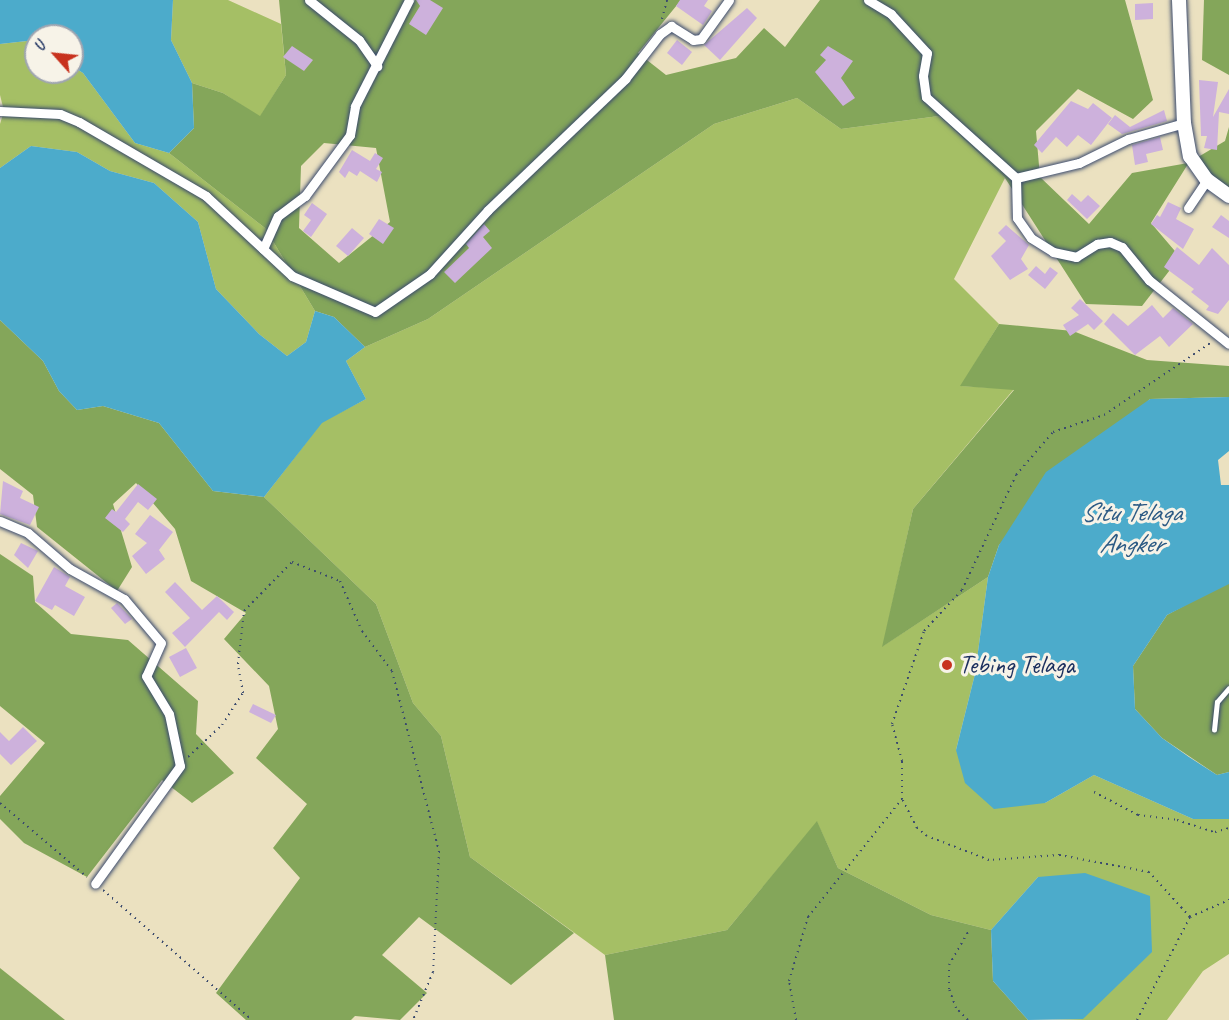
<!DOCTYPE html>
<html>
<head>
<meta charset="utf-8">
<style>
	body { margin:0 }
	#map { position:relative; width:1229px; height:1020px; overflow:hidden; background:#ebe1c0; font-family:Caveat,sans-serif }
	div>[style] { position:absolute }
	.green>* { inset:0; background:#a5bf65 }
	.forest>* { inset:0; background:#84a65a }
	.water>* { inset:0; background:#4cabcb }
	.building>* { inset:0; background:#cdb1dc }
	.path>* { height:2px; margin-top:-1px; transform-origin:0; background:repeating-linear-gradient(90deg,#3a4a6d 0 1.5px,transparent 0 6px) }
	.roads { filter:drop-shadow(0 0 2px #3a4a6d) drop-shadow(0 0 2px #3a4a6d) }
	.lane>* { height:4.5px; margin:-2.25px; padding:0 2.25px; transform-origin:2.25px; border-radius:2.25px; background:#fff }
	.street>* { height:9px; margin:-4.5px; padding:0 4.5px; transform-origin:4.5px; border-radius:4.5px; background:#fff }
	.secondary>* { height:14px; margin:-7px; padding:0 7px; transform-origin:7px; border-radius:7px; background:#fff }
	.dots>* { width:16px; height:16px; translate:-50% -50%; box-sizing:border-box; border:3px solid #f7f3e8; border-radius:50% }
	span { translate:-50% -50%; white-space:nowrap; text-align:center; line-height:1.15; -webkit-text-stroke:6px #f7f3e8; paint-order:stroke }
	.poi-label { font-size:26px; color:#1b2f5e }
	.left { translate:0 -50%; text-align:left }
	.water-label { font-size:27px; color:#2c5a84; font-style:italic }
	.north { position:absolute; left:24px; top:24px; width:60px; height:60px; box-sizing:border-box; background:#f7f3e8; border:2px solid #9fa5b1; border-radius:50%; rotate:297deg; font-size:16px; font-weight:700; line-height:24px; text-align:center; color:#1b2f5e }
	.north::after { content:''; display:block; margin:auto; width:21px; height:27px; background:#c8321e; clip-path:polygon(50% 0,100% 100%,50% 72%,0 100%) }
</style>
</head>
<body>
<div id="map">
	<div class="green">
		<i style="clip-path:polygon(173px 0,228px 0,281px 24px,286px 75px,260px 117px,223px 93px,192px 83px,171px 40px)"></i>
		<i style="clip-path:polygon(36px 40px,36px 72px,72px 72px,72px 66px,83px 73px,135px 143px,169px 153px,265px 228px,315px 311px,306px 342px,287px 356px,259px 334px,216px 289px,198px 222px,154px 183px,110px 171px,77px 152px,31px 146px,0 168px,0 124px,4px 111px,0 95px,0 44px)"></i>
		<i style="clip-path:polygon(797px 98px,841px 129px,939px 116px,1005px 178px,954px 279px,999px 324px,961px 386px,1014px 389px,913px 509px,883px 646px,988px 577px,975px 674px,956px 750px,1045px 803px,1094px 775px,1193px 819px,1229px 819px,1229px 954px,1203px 971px,1167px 1020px,1052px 1020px,1083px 1019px,1038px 877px,991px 930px,931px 915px,838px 868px,817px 822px,727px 930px,605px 955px,470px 857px,441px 736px,413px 703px,376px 604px,264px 497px,322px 422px,366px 399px,346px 361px,365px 347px,428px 319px,714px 124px)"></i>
	</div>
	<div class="forest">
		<i style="clip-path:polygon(evenodd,279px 0,681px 0,638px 53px,666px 75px,736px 58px,764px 28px,785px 47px,820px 0,1125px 0,1153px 100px,1133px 119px,1078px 89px,1036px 131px,1040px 177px,1089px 224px,1132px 173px,1188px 163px,1225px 141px,1229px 127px,1229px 196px,1188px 164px,1151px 223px,1180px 257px,1142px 306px,1086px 304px,1005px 178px,939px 116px,841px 129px,797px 98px,714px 124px,428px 319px,365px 347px,334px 317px,315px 311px,265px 228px,169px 153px,194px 128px,192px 83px,223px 93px,260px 116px,286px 75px,279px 0,324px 143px,376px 148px,390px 222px,339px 263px,299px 228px,301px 166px,324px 143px)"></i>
		<i style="clip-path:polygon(1204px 0,1229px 0,1229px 75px,1202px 60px)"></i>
		<i style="clip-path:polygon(0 320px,43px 361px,59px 391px,77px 410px,103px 406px,159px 423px,213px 491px,264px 497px,376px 604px,413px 703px,441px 736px,470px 857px,574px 933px,511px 985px,419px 917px,382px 955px,427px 993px,400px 1020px,355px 1016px,351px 1020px,246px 1020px,216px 993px,300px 878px,273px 848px,307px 804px,256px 758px,278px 729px,269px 686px,224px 639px,246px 613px,191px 581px,175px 529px,136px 483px,113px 504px,132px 567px,117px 591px,37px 527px,33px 495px,0 469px)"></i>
		<i style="clip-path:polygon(999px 324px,1073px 331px,1147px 360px,1229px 366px,1229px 397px,1150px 399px,999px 545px,988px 577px,882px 647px,913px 509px,1014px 390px,960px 386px)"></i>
		<i style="clip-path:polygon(0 554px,33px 576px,35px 602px,71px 634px,128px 640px,198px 701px,196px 734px,234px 773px,192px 803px,162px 780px,87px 877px,24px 843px,0 819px,0 796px,45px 743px,0 706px)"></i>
		<i style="clip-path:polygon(1224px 584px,1229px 584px,1229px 772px,1217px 775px,1162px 738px,1135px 709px,1133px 666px,1167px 615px)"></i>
		<i style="clip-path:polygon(817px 821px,838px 868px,931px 915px,991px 930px,993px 981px,1028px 1020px,614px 1020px,605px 955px,727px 930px)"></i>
		<i style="clip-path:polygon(0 968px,65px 1020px,0 1020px)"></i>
	</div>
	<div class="water">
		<i style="clip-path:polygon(0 0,173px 0,171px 40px,192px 83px,194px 128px,169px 153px,135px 143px,83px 73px,72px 66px,72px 36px,36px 36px,36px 40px,0 44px)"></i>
		<i style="clip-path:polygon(31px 146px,77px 152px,110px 171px,154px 183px,198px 222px,216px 289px,259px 334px,287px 356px,306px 342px,315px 311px,334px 317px,365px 347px,346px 361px,366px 399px,322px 423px,264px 497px,213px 491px,159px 423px,103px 406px,77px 410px,59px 391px,43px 361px,0 320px,0 168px)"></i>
		<i style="clip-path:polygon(1229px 397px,1229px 451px,1218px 460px,1221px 485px,1229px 485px,1229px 584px,1167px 615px,1133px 666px,1135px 709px,1162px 738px,1189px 757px,1217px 775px,1229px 772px,1229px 819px,1193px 819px,1094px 775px,1045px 803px,994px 809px,965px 783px,956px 750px,975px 674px,988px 577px,999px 545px,1046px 472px,1150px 399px)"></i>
		<i style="clip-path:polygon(1085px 873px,1150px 896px,1152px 952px,1083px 1019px,1028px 1020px,993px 981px,991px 930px,1038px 877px)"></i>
	</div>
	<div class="building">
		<i style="clip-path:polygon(416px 0,430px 0,443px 8px,426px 35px,409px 24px,420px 6px)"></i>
		<i style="clip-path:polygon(680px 0,708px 0,704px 6px,712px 11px,703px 25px,676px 6px)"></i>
		<i style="clip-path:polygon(1153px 3px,1153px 19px,1135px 20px,1135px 4px)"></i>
		<i style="clip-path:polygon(747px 8px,757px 18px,720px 60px,704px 45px)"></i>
		<i style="clip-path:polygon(677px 40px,692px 52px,682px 65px,667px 53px)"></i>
		<i style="clip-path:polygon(292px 46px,313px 60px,304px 71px,283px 57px)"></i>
		<i style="clip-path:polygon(828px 46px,853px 61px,841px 78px,855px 98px,843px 106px,815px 72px,826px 60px,820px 55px)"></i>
		<i style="clip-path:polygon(1199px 80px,1218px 82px,1213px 117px,1229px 89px,1229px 114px,1219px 112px,1217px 150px,1204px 148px,1207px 136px,1201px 136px)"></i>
		<i style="clip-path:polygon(1071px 101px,1088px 109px,1093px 103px,1112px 118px,1091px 145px,1078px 135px,1067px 147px,1056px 137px,1042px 153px,1034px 145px)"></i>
		<i style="clip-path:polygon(1164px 110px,1167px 121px,1122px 134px,1108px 124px,1115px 115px,1130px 127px)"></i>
		<i style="clip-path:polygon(1160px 137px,1163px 150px,1146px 154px,1148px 162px,1135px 165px,1132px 145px)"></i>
		<i style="clip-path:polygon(352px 150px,370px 161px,375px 153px,383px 158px,376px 169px,382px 172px,377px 182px,360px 171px,357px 176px,349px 171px,345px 178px,339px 172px)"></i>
		<i style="clip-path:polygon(1072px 194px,1081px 202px,1088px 195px,1100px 206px,1087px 219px,1067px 200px)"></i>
		<i style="clip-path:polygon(1168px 202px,1181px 208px,1176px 219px,1194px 229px,1183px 249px,1151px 224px,1157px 215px,1160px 217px)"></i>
		<i style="clip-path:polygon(312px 203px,327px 214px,311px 237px,303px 231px,311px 220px,304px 215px)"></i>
		<i style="clip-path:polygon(1221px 215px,1229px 221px,1229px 238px,1212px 227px)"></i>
		<i style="clip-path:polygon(379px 219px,394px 228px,383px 244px,369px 234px)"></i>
		<i style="clip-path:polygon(484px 224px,490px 231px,483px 237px,492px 248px,455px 283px,444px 272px,469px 248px,466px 244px)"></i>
		<i style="clip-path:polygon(1006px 225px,1029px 245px,1021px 259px,1028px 269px,1010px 280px,991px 256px,1006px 241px,998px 233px)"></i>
		<i style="clip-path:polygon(352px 228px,364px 238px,348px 256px,336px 246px)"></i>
		<i style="clip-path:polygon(1177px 247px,1199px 265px,1212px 248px,1229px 265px,1229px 300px,1218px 314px,1206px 310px,1209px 306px,1191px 292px,1194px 289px,1164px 267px)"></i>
		<i style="clip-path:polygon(1036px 266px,1045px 274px,1050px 267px,1058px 273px,1045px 289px,1028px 275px)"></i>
		<i style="clip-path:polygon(1080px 299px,1103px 321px,1094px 330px,1088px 324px,1070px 336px,1063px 325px,1079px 315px,1071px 308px)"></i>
		<i style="clip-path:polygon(1152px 305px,1163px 318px,1173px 308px,1193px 324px,1169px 347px,1160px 336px,1135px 355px,1104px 324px,1113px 313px,1128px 326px)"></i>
		<i style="clip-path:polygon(3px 481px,23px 491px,20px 498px,39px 507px,30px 525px,0 514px)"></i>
		<i style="clip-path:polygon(138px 484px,157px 499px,148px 510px,138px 502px,125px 519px,130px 524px,123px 532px,105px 518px,112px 509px,116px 512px)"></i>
		<i style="clip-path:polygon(150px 515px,173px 532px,159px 550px,165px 559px,146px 574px,132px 556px,147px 543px,135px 534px)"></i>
		<i style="clip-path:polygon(21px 543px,38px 551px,28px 568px,14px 555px)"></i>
		<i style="clip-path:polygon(54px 567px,70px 577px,65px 586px,85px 597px,74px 616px,55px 605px,52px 610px,35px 601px)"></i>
		<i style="clip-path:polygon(175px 582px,202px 610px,217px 596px,234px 612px,227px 620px,219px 612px,185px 647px,172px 633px,190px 618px,165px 592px)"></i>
		<i style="clip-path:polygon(117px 603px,132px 619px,125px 624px,111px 608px)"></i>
		<i style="clip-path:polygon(186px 648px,197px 668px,180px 677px,169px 657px)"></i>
		<i style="clip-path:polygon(253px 704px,276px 715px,271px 723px,249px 712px)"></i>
		<i style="clip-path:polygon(23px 727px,37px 741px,11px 765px,0 754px,0 732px,9px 741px)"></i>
	</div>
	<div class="path">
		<i style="left:662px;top:19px;width:20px;rotate:-75deg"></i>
		<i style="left:188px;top:757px;width:47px;rotate:-43.3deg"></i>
		<i style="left:222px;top:725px;width:38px;rotate:-57deg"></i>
		<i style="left:243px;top:693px;width:29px;rotate:-100deg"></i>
		<i style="left:238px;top:664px;width:53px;rotate:-83.5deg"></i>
		<i style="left:244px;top:611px;width:69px;rotate:-45.6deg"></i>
		<i style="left:292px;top:562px;width:52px;rotate:21.6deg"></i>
		<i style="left:340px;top:581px;width:55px;rotate:66.3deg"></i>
		<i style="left:362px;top:631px;width:50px;rotate:53.1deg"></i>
		<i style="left:392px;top:671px;width:186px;rotate:75.4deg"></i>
		<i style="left:439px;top:851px;width:121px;rotate:92.8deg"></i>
		<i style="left:433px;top:972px;width:52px;rotate:112.6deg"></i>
		<i style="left:1094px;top:792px;width:50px;rotate:27.6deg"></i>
		<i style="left:1138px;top:815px;width:39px;rotate:7deg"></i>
		<i style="left:1177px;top:820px;width:40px;rotate:18deg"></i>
		<i style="left:1215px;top:832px;width:15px;rotate:-16deg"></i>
		<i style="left:0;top:803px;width:114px;rotate:40.4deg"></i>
		<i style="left:103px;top:890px;width:198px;rotate:41.1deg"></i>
		<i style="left:1190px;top:917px;width:61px;rotate:-132.3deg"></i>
		<i style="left:1149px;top:872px;width:91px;rotate:-169.2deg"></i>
		<i style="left:1060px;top:855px;width:71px;rotate:176deg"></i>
		<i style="left:989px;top:860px;width:66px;rotate:-158.8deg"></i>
		<i style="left:927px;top:836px;width:13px;rotate:-141deg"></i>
		<i style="left:917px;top:828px;width:33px;rotate:-117deg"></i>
		<i style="left:902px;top:799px;width:38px;rotate:-90deg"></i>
		<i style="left:902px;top:761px;width:38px;rotate:-105deg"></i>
		<i style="left:892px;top:724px;width:98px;rotate:-71deg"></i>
		<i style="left:924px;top:631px;width:56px;rotate:-47.2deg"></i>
		<i style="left:962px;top:590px;width:127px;rotate:-64.8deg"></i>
		<i style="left:1016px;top:475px;width:57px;rotate:-49.3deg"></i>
		<i style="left:1053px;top:432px;width:54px;rotate:-18.4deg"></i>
		<i style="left:1104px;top:415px;width:130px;rotate:-34.1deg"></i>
		<i style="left:796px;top:1020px;width:40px;rotate:-100deg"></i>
		<i style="left:789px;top:981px;width:67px;rotate:-73.5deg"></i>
		<i style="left:808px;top:917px;width:151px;rotate:-51.5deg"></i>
		<i style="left:968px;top:1020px;width:17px;rotate:-135deg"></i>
		<i style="left:956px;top:1008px;width:20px;rotate:-110deg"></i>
		<i style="left:949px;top:989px;width:24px;rotate:-90deg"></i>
		<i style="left:949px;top:965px;width:39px;rotate:-60deg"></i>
		<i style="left:1137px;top:1020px;width:116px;rotate:-62.8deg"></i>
		<i style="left:1190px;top:917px;width:43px;rotate:-23.6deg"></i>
	</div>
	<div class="roads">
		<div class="lane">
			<i style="left:1214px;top:730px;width:28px;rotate:-84deg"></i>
			<i style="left:1217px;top:702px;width:18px;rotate:-49deg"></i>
		</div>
		<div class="street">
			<i style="left:309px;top:0;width:64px;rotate:38.7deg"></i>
			<i style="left:359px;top:40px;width:32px;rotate:55deg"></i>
			<i style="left:868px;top:0;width:27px;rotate:31deg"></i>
			<i style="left:891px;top:14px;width:53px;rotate:47.3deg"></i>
			<i style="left:927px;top:53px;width:23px;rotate:100deg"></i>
			<i style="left:923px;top:76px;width:21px;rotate:82deg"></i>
			<i style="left:926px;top:97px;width:121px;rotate:42deg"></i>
			<i style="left:1016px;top:178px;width:40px;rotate:88.6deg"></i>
			<i style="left:1017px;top:218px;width:24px;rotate:55deg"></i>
			<i style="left:1031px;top:238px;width:26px;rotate:32deg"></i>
			<i style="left:1053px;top:252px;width:24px;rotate:12deg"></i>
			<i style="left:1076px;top:257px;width:25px;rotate:-32deg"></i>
			<i style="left:1097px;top:244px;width:13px;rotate:-9deg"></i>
			<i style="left:1110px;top:242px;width:13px;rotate:23deg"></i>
			<i style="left:1122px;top:247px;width:43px;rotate:50.7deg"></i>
			<i style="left:1149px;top:280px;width:102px;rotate:38.7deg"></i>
			<i style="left:0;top:111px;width:60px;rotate:2.9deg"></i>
			<i style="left:60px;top:114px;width:21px;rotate:23deg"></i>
			<i style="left:79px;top:122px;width:147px;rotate:30.2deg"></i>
			<i style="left:206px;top:196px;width:117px;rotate:42.9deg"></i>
			<i style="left:292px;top:276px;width:90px;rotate:23.4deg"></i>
			<i style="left:375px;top:312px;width:67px;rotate:-34.6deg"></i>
			<i style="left:430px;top:274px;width:86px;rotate:-47.8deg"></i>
			<i style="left:488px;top:210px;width:190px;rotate:-43.7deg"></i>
			<i style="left:625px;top:79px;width:57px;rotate:-52.1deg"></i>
			<i style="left:660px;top:34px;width:14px;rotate:-36deg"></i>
			<i style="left:671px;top:26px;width:26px;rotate:32deg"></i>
			<i style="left:693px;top:40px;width:8px;rotate:-7deg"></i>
			<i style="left:701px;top:39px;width:48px;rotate:-54.3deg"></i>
			<i style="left:1016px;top:178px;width:65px;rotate:-13.4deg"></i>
			<i style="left:1079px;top:163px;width:55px;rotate:-26.1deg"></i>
			<i style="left:1128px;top:139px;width:58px;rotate:-15.9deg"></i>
			<i style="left:1188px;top:208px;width:34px;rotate:-56deg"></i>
			<i style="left:263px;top:249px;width:36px;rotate:-66deg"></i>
			<i style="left:278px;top:216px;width:34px;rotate:-37deg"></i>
			<i style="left:305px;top:196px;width:76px;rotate:-53.6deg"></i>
			<i style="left:350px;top:135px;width:29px;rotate:-80deg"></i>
			<i style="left:355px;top:106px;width:119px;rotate:-63deg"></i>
			<i style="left:0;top:521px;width:30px;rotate:23deg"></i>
			<i style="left:28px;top:533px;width:55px;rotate:40.6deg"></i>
			<i style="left:70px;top:569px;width:62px;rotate:29.1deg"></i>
			<i style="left:124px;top:599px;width:57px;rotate:49.9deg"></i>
			<i style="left:161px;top:643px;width:36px;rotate:114deg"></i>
			<i style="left:146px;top:676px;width:44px;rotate:58.8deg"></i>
			<i style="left:169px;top:714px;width:53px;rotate:78.1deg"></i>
			<i style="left:180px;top:766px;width:145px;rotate:125.8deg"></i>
		</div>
		<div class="secondary">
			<i style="left:1179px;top:0;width:123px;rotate:87.7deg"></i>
			<i style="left:1184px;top:123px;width:34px;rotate:80deg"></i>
			<i style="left:1190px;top:156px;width:29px;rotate:55deg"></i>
			<i style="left:1207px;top:180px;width:27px;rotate:36deg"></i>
		</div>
	</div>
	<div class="dots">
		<i style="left:947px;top:665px;background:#c8321e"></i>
	</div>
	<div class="poi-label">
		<span class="left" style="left:959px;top:665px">Tebing Telaga</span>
	</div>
	<div class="water-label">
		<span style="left:1131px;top:528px">Situ Telaga<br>Angker</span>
	</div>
	<div class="north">U</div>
</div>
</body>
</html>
